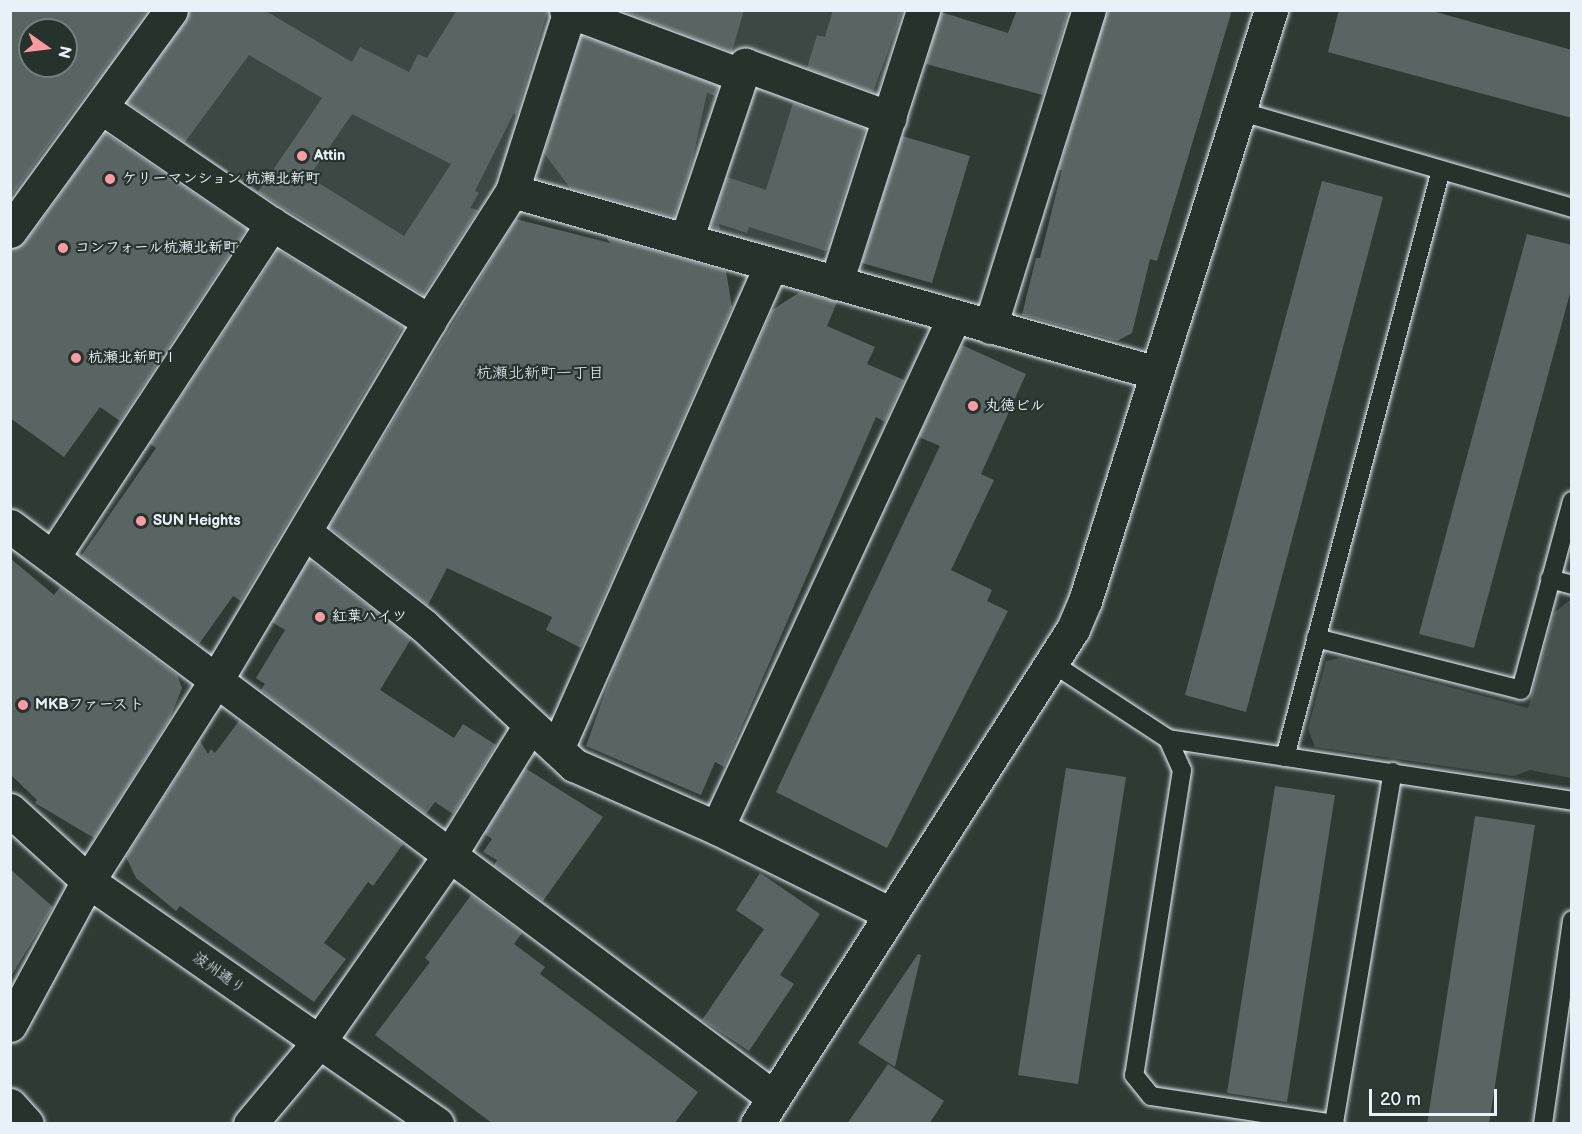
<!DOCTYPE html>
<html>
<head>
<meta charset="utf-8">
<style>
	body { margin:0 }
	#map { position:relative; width:1582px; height:1134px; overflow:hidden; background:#2e3b35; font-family:"Balsamiq Sans","Klee One",sans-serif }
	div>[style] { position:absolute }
	.built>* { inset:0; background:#3b4843 }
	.green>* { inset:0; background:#45524e }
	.building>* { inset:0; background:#596563 }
	.roads { filter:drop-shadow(0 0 2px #e8f1f8) drop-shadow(0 0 2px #e8f1f8) }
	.lane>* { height:18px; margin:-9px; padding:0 9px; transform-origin:9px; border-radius:9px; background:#26332d }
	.street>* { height:33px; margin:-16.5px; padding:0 16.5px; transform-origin:16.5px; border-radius:16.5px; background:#26332d }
	.secondary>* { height:33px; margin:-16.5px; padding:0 16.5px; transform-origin:16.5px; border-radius:16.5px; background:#26332d }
	.dots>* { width:16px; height:16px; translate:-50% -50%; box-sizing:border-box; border:3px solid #26332d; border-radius:50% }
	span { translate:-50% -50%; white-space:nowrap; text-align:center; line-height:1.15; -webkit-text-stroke:4.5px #26332d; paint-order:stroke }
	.poi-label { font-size:15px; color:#e8f1f8; font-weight:700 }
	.left { translate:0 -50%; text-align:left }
	.street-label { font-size:15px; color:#e8f1f8 }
	.neighbourhood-label { font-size:16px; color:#e8f1f8 }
	.frame { position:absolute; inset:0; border:12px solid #e8f1f8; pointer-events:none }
	.north { position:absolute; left:18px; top:18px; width:60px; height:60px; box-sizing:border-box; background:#26332d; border:2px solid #747f7e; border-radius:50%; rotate:104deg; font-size:16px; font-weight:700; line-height:24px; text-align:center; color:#e8f1f8 }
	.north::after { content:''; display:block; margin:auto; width:21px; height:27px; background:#ff9aa2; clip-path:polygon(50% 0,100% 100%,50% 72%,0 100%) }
	.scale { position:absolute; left:1369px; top:1089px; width:128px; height:27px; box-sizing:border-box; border:3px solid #e8f1f8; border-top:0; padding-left:8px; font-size:18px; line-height:21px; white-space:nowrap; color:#e8f1f8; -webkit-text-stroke:4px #26332d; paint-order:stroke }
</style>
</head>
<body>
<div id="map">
	<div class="built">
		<i style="clip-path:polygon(10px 11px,903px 11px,834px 244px,817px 260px,498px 174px,436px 274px,410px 283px,66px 65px,66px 30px,30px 30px)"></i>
	</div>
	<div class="green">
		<i style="clip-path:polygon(1571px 599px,1571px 778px,1530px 770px,1514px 776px,1315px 747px,1308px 729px,1326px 661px,1340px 658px,1528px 708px,1554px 613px)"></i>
	</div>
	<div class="building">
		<i style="clip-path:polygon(evenodd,10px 10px,147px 10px,10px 198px,10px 10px,30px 30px,66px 30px,66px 66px,30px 66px,30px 30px)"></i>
		<i style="clip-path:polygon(evenodd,189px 10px,264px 10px,352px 62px,360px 47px,409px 72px,418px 54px,427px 58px,457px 10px,548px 10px,516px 116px,514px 113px,475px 191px,479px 193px,470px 208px,478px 210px,423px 295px,258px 192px,322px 98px,249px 55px,185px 142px,127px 102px,186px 21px,189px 10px,352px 114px,451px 164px,404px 236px,309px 177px,352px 114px)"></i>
		<i style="clip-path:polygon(621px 10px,744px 10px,732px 52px)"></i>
		<i style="clip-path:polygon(833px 10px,903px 10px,873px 92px,807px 68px,817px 35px,825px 37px)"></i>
		<i style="clip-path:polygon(1017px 10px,1069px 10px,1043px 95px,926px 64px,941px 12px,1008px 33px)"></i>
		<i style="clip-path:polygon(1107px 10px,1232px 10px,1157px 261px,1150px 259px,1132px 333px,1117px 341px,1022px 315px,1036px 258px,1040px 258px,1062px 170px,1059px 170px)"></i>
		<i style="clip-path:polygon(1339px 10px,1429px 10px,1572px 50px,1572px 118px,1328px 52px)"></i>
		<i style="clip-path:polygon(581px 36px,718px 86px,715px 96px,707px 93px,691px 166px,674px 217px,570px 188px,544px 153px)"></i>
		<i style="clip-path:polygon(793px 103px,865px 129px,826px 251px,749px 227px,747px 233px,719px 224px,720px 230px,710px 227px,727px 177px,766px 190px)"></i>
		<i style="clip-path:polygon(105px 133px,246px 229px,120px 421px,100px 407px,64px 457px,10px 418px,10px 249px,25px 242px)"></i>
		<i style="clip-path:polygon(902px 136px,970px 156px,932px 283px,862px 263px)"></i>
		<i style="clip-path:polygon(1322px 181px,1383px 197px,1246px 712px,1185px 695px)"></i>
		<i style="clip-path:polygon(516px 219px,610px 243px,606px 237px,726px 271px,732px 307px,581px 648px,546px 630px,552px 617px,447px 568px,428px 605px,329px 527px)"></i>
		<i style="clip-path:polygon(1527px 234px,1572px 245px,1572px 286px,1474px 648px,1419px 634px)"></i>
		<i style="clip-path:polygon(278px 250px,403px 327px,241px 601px,233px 596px,199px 644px,81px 556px,156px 448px,150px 444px)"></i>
		<i style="clip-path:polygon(800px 292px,837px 302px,827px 326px,875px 347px,867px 364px,904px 380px,885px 422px,876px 417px,724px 767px,715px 762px,701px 795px,586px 746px,615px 665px,772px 310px)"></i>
		<i style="clip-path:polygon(962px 345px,1026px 374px,981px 474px,994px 480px,951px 570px,992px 590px,987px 601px,1008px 611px,887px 848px,776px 792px,940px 446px,919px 437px)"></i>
		<i style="clip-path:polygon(10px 558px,54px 595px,60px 587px,177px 675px,182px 688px,170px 718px,94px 838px,35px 803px,37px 800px,10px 774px)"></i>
		<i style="clip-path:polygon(309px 560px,411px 639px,380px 690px,454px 738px,463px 724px,496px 745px,453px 814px,435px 802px,426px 814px,261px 690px,265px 684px,256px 678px,285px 630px,272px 622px)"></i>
		<i style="clip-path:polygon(239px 721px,403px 844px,373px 886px,368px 882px,324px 943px,346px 959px,314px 1002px,180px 906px,176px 911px,136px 878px,126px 857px,200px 741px,208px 754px,211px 749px,215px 753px)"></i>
		<i style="clip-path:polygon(525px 768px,603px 817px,543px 901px,494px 865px,497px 860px,483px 852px,492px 839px,485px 834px)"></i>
		<i style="clip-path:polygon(1066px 768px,1126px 777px,1078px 1084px,1018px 1075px)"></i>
		<i style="clip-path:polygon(1275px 786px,1335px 795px,1287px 1102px,1227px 1093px)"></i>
		<i style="clip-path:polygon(1475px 816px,1535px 825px,1489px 1124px,1427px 1124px)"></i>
		<i style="clip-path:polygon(10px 869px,53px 907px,10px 978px)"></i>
		<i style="clip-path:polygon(760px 873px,820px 914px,780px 975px,794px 984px,749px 1051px,702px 1020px,764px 929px,736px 910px)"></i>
		<i style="clip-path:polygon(471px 895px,522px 933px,514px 944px,545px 967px,540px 974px,698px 1092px,674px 1124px,493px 1124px,375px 1035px,430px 962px,425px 958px)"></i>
		<i style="clip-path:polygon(918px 954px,921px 955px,895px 1067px,858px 1043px)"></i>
		<i style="clip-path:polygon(888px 1064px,944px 1101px,929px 1124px,847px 1124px)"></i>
	</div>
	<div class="roads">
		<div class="lane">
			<i style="left:1239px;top:111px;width:347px;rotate:16.2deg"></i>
			<i style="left:1550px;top:579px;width:23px;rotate:15deg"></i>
			<i style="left:1316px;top:638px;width:211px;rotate:14.2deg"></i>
			<i style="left:1521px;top:690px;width:196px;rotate:-74.9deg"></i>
			<i style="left:1052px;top:663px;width:139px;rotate:33.2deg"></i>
			<i style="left:1168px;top:739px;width:34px;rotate:66deg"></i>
			<i style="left:1182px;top:770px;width:309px;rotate:98.9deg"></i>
			<i style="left:1134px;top:1075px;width:27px;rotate:51deg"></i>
			<i style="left:1151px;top:1096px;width:186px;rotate:8.7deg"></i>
			<i style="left:1168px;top:739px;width:409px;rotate:8.7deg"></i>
			<i style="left:1285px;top:757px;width:607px;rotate:-75.12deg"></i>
			<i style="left:1334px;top:1123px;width:356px;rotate:-80.5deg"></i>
			<i style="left:1543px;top:1124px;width:206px;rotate:-81.9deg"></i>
		</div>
		<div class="street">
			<i style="left:566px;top:10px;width:187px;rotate:20.4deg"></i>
			<i style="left:114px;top:116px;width:191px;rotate:34.4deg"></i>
			<i style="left:272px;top:224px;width:185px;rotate:31.7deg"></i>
			<i style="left:512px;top:191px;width:670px;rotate:15.76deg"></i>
			<i style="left:10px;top:231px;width:273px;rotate:-53.9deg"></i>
			<i style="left:686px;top:240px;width:185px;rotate:-71.4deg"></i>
			<i style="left:745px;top:65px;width:154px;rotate:20.1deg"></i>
			<i style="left:836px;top:283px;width:287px;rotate:-72.3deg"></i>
			<i style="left:990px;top:327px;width:332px;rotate:-72.7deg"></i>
			<i style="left:10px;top:526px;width:953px;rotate:36.81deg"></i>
			<i style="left:306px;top:533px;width:150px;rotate:38.2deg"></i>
			<i style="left:424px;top:626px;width:205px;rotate:42.8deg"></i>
			<i style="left:574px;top:765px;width:156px;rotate:23.8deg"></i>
			<i style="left:717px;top:828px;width:194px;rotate:26.3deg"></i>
			<i style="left:53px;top:557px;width:399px;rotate:-56.7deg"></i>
			<i style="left:557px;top:749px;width:529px;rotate:-66.15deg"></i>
			<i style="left:717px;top:828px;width:563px;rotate:-65.12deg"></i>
			<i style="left:10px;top:1025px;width:164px;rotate:-61.6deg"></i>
			<i style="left:88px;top:881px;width:236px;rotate:-57.5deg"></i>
			<i style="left:215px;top:682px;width:420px;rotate:-59.3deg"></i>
			<i style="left:429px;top:321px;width:154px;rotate:-57.4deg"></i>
			<i style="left:512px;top:191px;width:190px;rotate:-72.2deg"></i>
			<i style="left:10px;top:1105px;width:25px;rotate:48deg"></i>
			<i style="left:250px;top:1124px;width:106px;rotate:-50deg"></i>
			<i style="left:318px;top:1043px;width:228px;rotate:-55deg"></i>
			<i style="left:449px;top:856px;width:152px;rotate:-58.2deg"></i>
		</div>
		<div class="secondary">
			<i style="left:10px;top:810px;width:105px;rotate:42.3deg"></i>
			<i style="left:88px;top:881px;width:425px;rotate:34.8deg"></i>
			<i style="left:757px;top:1124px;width:587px;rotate:-57.45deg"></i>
			<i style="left:1073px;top:629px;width:30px;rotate:-67deg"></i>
			<i style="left:1085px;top:601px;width:620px;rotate:-72.53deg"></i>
		</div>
	</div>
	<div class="dots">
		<i style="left:302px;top:156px;background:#ff9aa2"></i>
		<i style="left:110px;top:179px;background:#ff9aa2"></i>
		<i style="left:63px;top:248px;background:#ff9aa2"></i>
		<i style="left:76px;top:358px;background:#ff9aa2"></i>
		<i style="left:973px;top:406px;background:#ff9aa2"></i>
		<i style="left:141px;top:521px;background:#ff9aa2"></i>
		<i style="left:320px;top:617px;background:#ff9aa2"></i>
		<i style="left:23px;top:705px;background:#ff9aa2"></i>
	</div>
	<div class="poi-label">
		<span class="left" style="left:314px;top:156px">Attin</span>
		<span class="left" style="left:122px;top:179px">ケリーマンション 杭瀬北新町</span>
		<span class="left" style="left:75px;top:248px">コンフォール杭瀬北新町</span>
		<span class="left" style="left:88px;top:358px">杭瀬北新町Ⅰ</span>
		<span class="left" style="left:985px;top:406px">丸徳ビル</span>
		<span class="left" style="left:153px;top:521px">SUN Heights</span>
		<span class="left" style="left:332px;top:617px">紅葉ハイツ</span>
		<span class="left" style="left:35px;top:705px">MKBファースト</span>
	</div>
	<div class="street-label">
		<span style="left:219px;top:973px;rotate:35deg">波州通り</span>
	</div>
	<div class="neighbourhood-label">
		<span style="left:540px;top:374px">杭瀬北新町一丁目</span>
	</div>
	<div class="frame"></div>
	<div class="north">N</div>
	<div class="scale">20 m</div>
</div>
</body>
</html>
